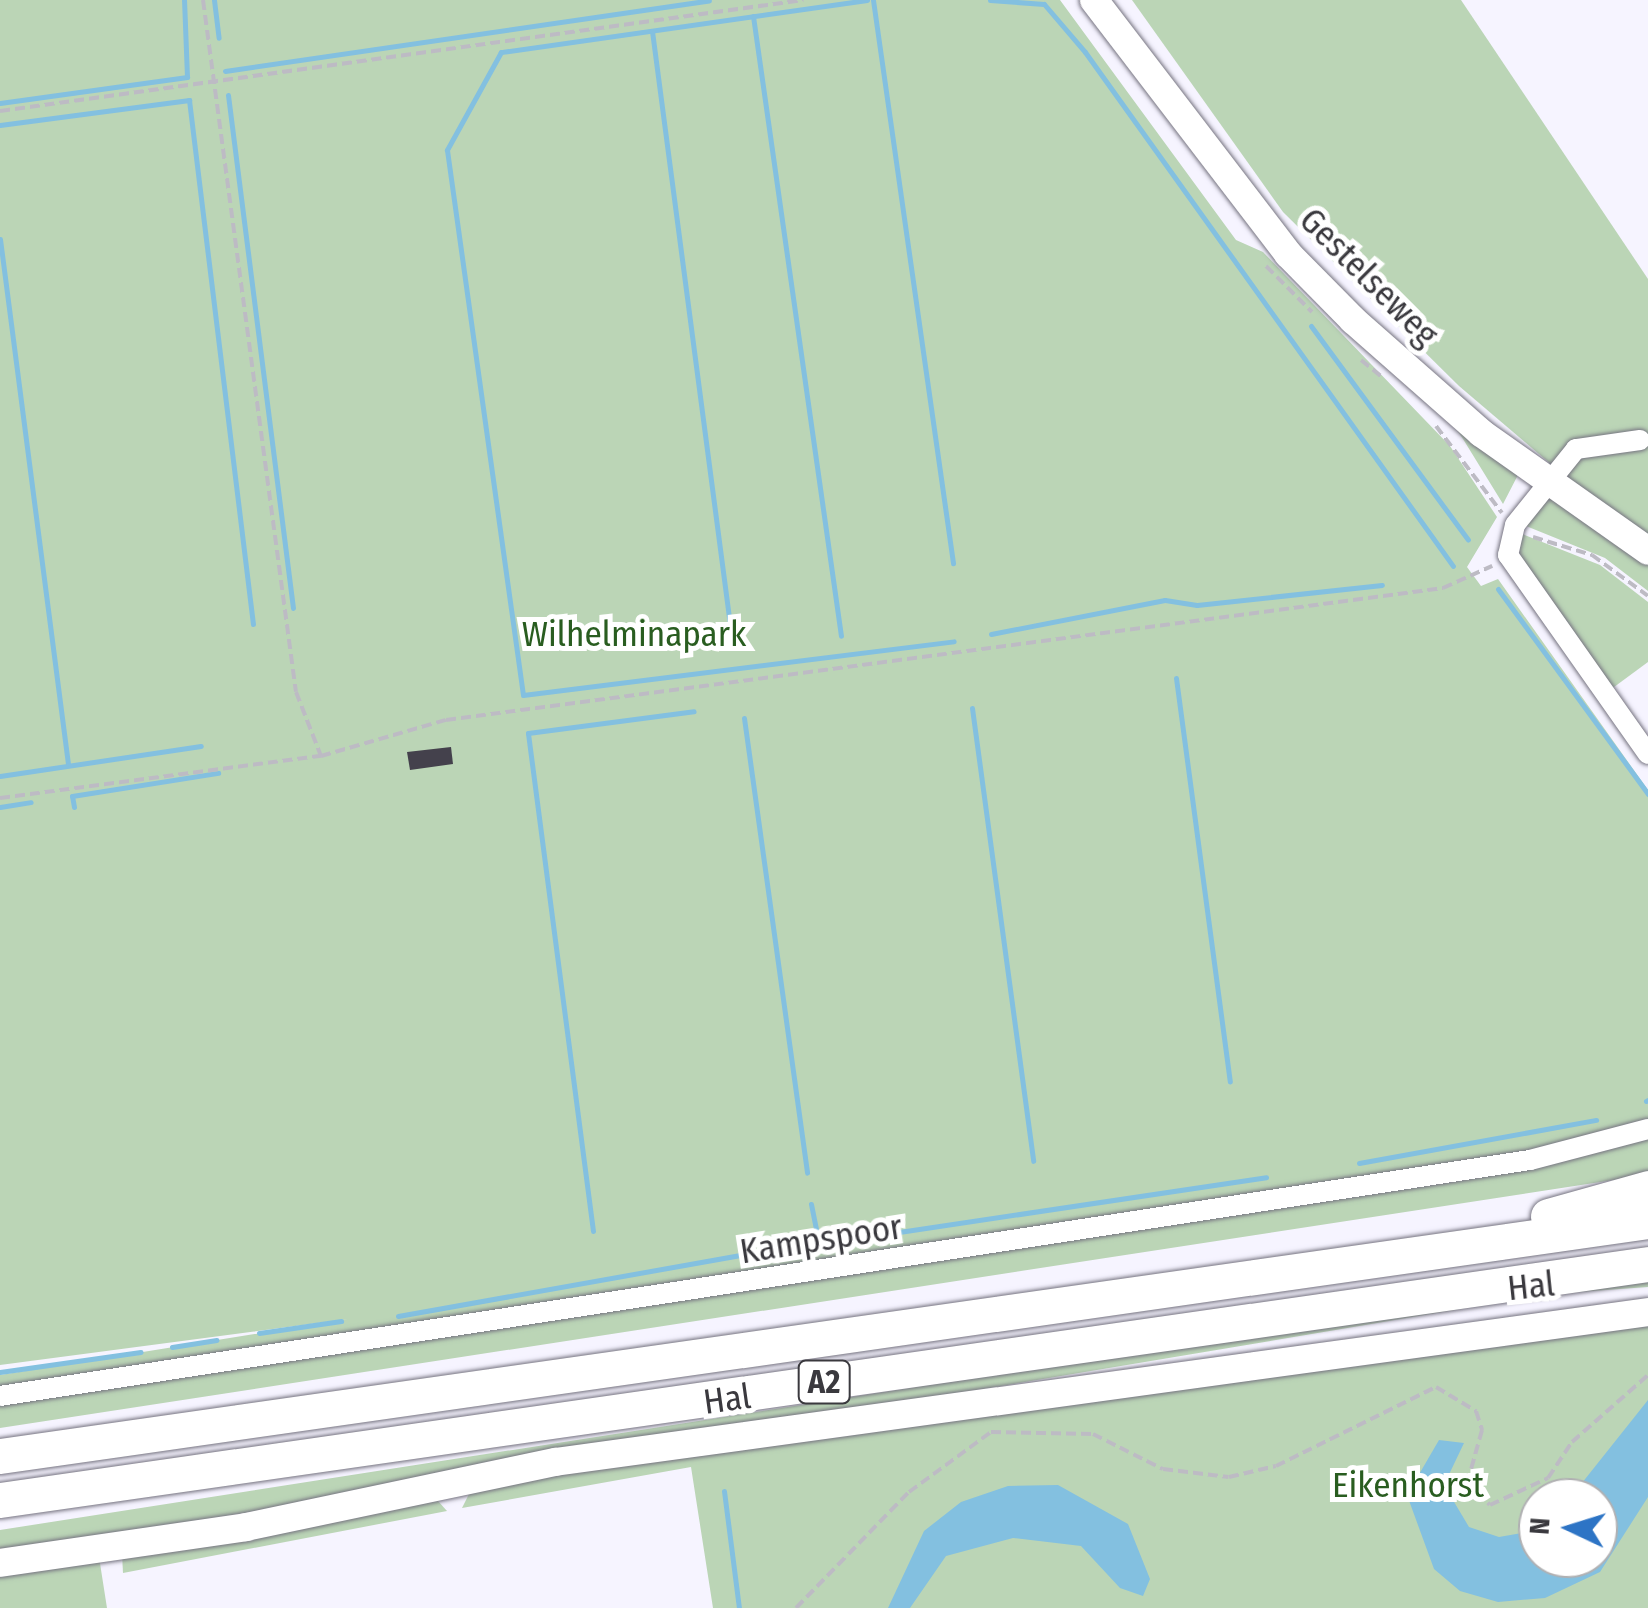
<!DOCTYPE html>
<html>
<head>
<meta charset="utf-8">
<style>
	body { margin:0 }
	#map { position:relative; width:1648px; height:1608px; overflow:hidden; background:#f6f4ff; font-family:"Fira Sans Condensed",sans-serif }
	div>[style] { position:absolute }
	.green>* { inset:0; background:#bbd5b6 }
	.water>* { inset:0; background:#83c0e0 }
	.stream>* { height:5px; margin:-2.5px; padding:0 2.5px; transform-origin:2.5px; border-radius:2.5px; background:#83c0e0 }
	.building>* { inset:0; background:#44414c }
	.path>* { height:4px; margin-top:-2px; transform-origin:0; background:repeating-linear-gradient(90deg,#bdbbc4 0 10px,transparent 0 15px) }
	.roads { filter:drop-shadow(0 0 2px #767481) drop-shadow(0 0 2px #767481) }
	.street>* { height:20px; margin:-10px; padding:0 10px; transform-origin:10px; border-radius:10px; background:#fff }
	.secondary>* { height:28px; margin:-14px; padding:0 14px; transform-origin:14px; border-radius:14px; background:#fff }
	.highway>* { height:35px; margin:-17.5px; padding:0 17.5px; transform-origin:17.5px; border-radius:17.5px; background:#fff }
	span { translate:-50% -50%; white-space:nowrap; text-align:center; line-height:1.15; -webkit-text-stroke:10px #fff; paint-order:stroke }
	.shield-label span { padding:2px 8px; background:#fff; border:2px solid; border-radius:8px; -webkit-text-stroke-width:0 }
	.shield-label { font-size:32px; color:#3a393e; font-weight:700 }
	.street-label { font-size:35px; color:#3a393e }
	.park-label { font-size:35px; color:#295d20 }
	.north { position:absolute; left:1518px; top:1478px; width:100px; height:100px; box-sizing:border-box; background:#fff; border:2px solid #b0b0b2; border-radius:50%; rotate:274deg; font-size:28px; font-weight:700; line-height:40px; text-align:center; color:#3a393e }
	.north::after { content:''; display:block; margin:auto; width:35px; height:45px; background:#2d74c5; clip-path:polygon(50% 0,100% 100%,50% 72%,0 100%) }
</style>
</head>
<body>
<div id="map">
	<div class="green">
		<i style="clip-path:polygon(0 0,1060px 0,1236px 240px,1263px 252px,1450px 446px,1497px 517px,1467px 567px,1481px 586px,1498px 579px,1648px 790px,1648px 1123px,1578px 1143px,0 1395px,0 1375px,348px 1319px,0 1365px)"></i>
		<i style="clip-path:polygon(1132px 0,1461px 0,1648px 279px,1648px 435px,1553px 466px,1459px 386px,1283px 212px)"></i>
		<i style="clip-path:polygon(1444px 411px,1520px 471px,1503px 504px,1463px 439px)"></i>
		<i style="clip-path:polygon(1648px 444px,1648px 539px,1563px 474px,1581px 452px)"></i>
		<i style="clip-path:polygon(1544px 489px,1648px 562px,1648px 591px,1605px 558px,1526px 526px)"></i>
		<i style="clip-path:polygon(1522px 534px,1600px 565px,1648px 602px,1648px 662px,1610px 690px,1518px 564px)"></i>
		<i style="clip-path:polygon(1648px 1139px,1648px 1173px,1633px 1177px,0 1428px,0 1404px,1479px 1178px)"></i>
		<i style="clip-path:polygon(1648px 1279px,1648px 1287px,1550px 1294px,0 1554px,0 1530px,1549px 1288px)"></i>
		<i style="clip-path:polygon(evenodd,1648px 1321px,1648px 1608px,713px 1608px,691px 1467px,462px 1508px,472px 1488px,497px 1481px,1648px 1321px,1538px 1498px,1598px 1498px,1598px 1558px,1538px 1558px,1538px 1498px)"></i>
		<i style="clip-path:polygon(438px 1501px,447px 1511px,123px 1573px,122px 1554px)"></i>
		<i style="clip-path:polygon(99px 1557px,107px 1608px,0 1608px,0 1571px)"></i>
	</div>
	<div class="water">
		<i style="clip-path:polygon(1648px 1400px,1648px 1497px,1600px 1572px,1545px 1598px,1498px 1602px,1460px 1591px,1434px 1569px,1407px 1495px,1439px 1440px,1464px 1443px,1444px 1485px,1469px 1527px,1499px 1537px,1538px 1530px,1538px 1558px,1598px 1558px,1598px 1498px,1570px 1498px)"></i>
		<i style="clip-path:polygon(1058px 1485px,1128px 1524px,1150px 1579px,1143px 1596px,1120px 1588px,1081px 1546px,1013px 1538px,946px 1556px,910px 1608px,888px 1608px,924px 1531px,961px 1502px,1008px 1486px)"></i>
	</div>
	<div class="stream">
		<i style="left:214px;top:0;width:38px;rotate:83deg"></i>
		<i style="left:867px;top:0;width:370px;rotate:171.9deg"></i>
		<i style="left:501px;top:52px;width:112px;rotate:118.9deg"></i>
		<i style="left:447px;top:150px;width:550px;rotate:82.06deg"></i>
		<i style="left:523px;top:695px;width:434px;rotate:-7.1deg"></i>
		<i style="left:873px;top:0;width:569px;rotate:81.91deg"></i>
		<i style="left:990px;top:0;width:54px;rotate:4.2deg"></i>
		<i style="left:1044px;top:4px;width:63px;rotate:49.5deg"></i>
		<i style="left:1085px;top:52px;width:632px;rotate:54.4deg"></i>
		<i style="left:753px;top:16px;width:626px;rotate:81.92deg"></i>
		<i style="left:652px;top:31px;width:622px;rotate:82.52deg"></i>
		<i style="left:225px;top:71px;width:489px;rotate:-8.3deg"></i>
		<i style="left:228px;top:95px;width:517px;rotate:82.78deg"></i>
		<i style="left:0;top:103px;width:189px;rotate:-7.9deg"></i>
		<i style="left:187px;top:77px;width:77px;rotate:-92.2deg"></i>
		<i style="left:0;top:125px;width:191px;rotate:-7.5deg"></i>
		<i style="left:189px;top:100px;width:528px;rotate:83.04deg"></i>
		<i style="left:0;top:239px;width:529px;rotate:82.62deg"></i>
		<i style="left:1311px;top:326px;width:265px;rotate:53.7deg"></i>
		<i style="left:1498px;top:589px;width:254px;rotate:53.8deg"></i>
		<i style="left:991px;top:634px;width:177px;rotate:-11.1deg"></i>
		<i style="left:1165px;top:600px;width:32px;rotate:9deg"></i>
		<i style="left:1197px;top:605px;width:186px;rotate:-6.2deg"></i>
		<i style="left:1176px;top:678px;width:407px;rotate:82.4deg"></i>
		<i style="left:972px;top:708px;width:457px;rotate:82.3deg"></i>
		<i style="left:744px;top:718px;width:459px;rotate:82.1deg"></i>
		<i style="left:0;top:776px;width:203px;rotate:-8.5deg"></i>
		<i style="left:0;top:807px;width:31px;rotate:-9deg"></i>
		<i style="left:74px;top:807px;width:11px;rotate:-100deg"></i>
		<i style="left:72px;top:796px;width:148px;rotate:-9deg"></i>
		<i style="left:1646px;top:1101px;width:2px;rotate:-27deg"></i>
		<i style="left:1359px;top:1163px;width:241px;rotate:-10.3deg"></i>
		<i style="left:811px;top:1204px;width:41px;rotate:78.7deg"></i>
		<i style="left:819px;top:1244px;width:452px;rotate:-8.5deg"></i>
		<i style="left:593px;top:1231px;width:502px;rotate:-97.44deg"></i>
		<i style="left:528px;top:733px;width:167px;rotate:-7.5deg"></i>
		<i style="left:398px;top:1316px;width:378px;rotate:-10.1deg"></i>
		<i style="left:259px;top:1333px;width:83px;rotate:-8.3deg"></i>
		<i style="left:172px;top:1347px;width:45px;rotate:-9deg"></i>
		<i style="left:0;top:1372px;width:142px;rotate:-8.1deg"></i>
		<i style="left:724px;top:1491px;width:118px;rotate:82.7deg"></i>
	</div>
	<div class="building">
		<i style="clip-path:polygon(451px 747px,453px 764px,410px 770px,407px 752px)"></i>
	</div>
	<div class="path">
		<i style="left:203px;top:0;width:698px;rotate:82.35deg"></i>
		<i style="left:296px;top:692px;width:69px;rotate:68.7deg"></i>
		<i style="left:0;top:111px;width:811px;rotate:-7.87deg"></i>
		<i style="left:1266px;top:266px;width:65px;rotate:45deg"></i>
		<i style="left:1361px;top:360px;width:26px;rotate:39deg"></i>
		<i style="left:1436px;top:426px;width:109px;rotate:52.8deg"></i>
		<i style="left:1533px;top:537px;width:62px;rotate:17deg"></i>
		<i style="left:1592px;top:555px;width:69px;rotate:36.2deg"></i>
		<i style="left:0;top:798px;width:324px;rotate:-7.5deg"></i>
		<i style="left:321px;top:756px;width:130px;rotate:-16.1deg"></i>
		<i style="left:446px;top:720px;width:1006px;rotate:-7.54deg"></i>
		<i style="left:1443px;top:588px;width:54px;rotate:-24.2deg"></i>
		<i style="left:796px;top:1608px;width:162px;rotate:-45.8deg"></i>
		<i style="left:909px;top:1492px;width:102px;rotate:-36.2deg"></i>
		<i style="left:991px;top:1432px;width:102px;rotate:1.1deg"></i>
		<i style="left:1093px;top:1434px;width:78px;rotate:26.6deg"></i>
		<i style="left:1163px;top:1469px;width:66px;rotate:6.9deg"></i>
		<i style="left:1229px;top:1477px;width:48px;rotate:-13.2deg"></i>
		<i style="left:1276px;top:1466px;width:178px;rotate:-26.3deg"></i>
		<i style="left:1436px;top:1387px;width:47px;rotate:31deg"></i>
		<i style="left:1476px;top:1411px;width:20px;rotate:72deg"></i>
		<i style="left:1482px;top:1430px;width:52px;rotate:105.6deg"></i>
		<i style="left:1468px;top:1480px;width:33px;rotate:49deg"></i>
		<i style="left:1490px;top:1505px;width:64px;rotate:-25deg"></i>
		<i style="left:1548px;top:1478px;width:43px;rotate:-56.3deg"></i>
		<i style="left:1572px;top:1442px;width:101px;rotate:-41.4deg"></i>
	</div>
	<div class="roads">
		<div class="street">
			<i style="left:1640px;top:440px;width:65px;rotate:172deg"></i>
			<i style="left:1576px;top:449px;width:97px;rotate:128.8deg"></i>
			<i style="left:1515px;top:525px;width:31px;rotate:103deg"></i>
			<i style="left:1508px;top:555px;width:243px;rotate:54.9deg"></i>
			<i style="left:0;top:1396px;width:1548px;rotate:-8.77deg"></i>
			<i style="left:1530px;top:1160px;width:122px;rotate:-14.7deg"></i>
		</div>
		<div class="secondary">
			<i style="left:1094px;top:0;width:320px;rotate:52.6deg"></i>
			<i style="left:1288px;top:254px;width:93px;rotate:45.4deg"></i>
			<i style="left:1353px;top:320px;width:171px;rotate:41.4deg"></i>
			<i style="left:1481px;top:433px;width:204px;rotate:35.2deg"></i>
			<i style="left:0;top:1563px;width:249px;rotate:-8.3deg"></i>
			<i style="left:246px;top:1527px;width:316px;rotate:-11.9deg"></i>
			<i style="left:555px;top:1462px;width:1103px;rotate:-7.81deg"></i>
		</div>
		<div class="highway">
			<i style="left:1548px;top:1216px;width:104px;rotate:-15.6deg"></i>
			<i style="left:0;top:1456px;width:1665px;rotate:-8.12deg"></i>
			<i style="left:0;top:1500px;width:1665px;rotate:-8.15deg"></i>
		</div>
	</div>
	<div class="shield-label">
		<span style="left:824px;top:1382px">A2</span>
	</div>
	<div class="street-label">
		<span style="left:1369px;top:277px;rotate:45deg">Gestelseweg</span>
		<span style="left:821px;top:1239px;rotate:-9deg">Kampspoor</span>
		<span style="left:1531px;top:1286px;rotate:-6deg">Hal</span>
		<span style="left:727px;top:1399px;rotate:-8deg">Hal</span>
	</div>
	<div class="park-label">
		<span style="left:634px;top:634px">Wilhelminapark</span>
		<span style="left:1408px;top:1485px">Eikenhorst</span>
	</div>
	<div class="north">N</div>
</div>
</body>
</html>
